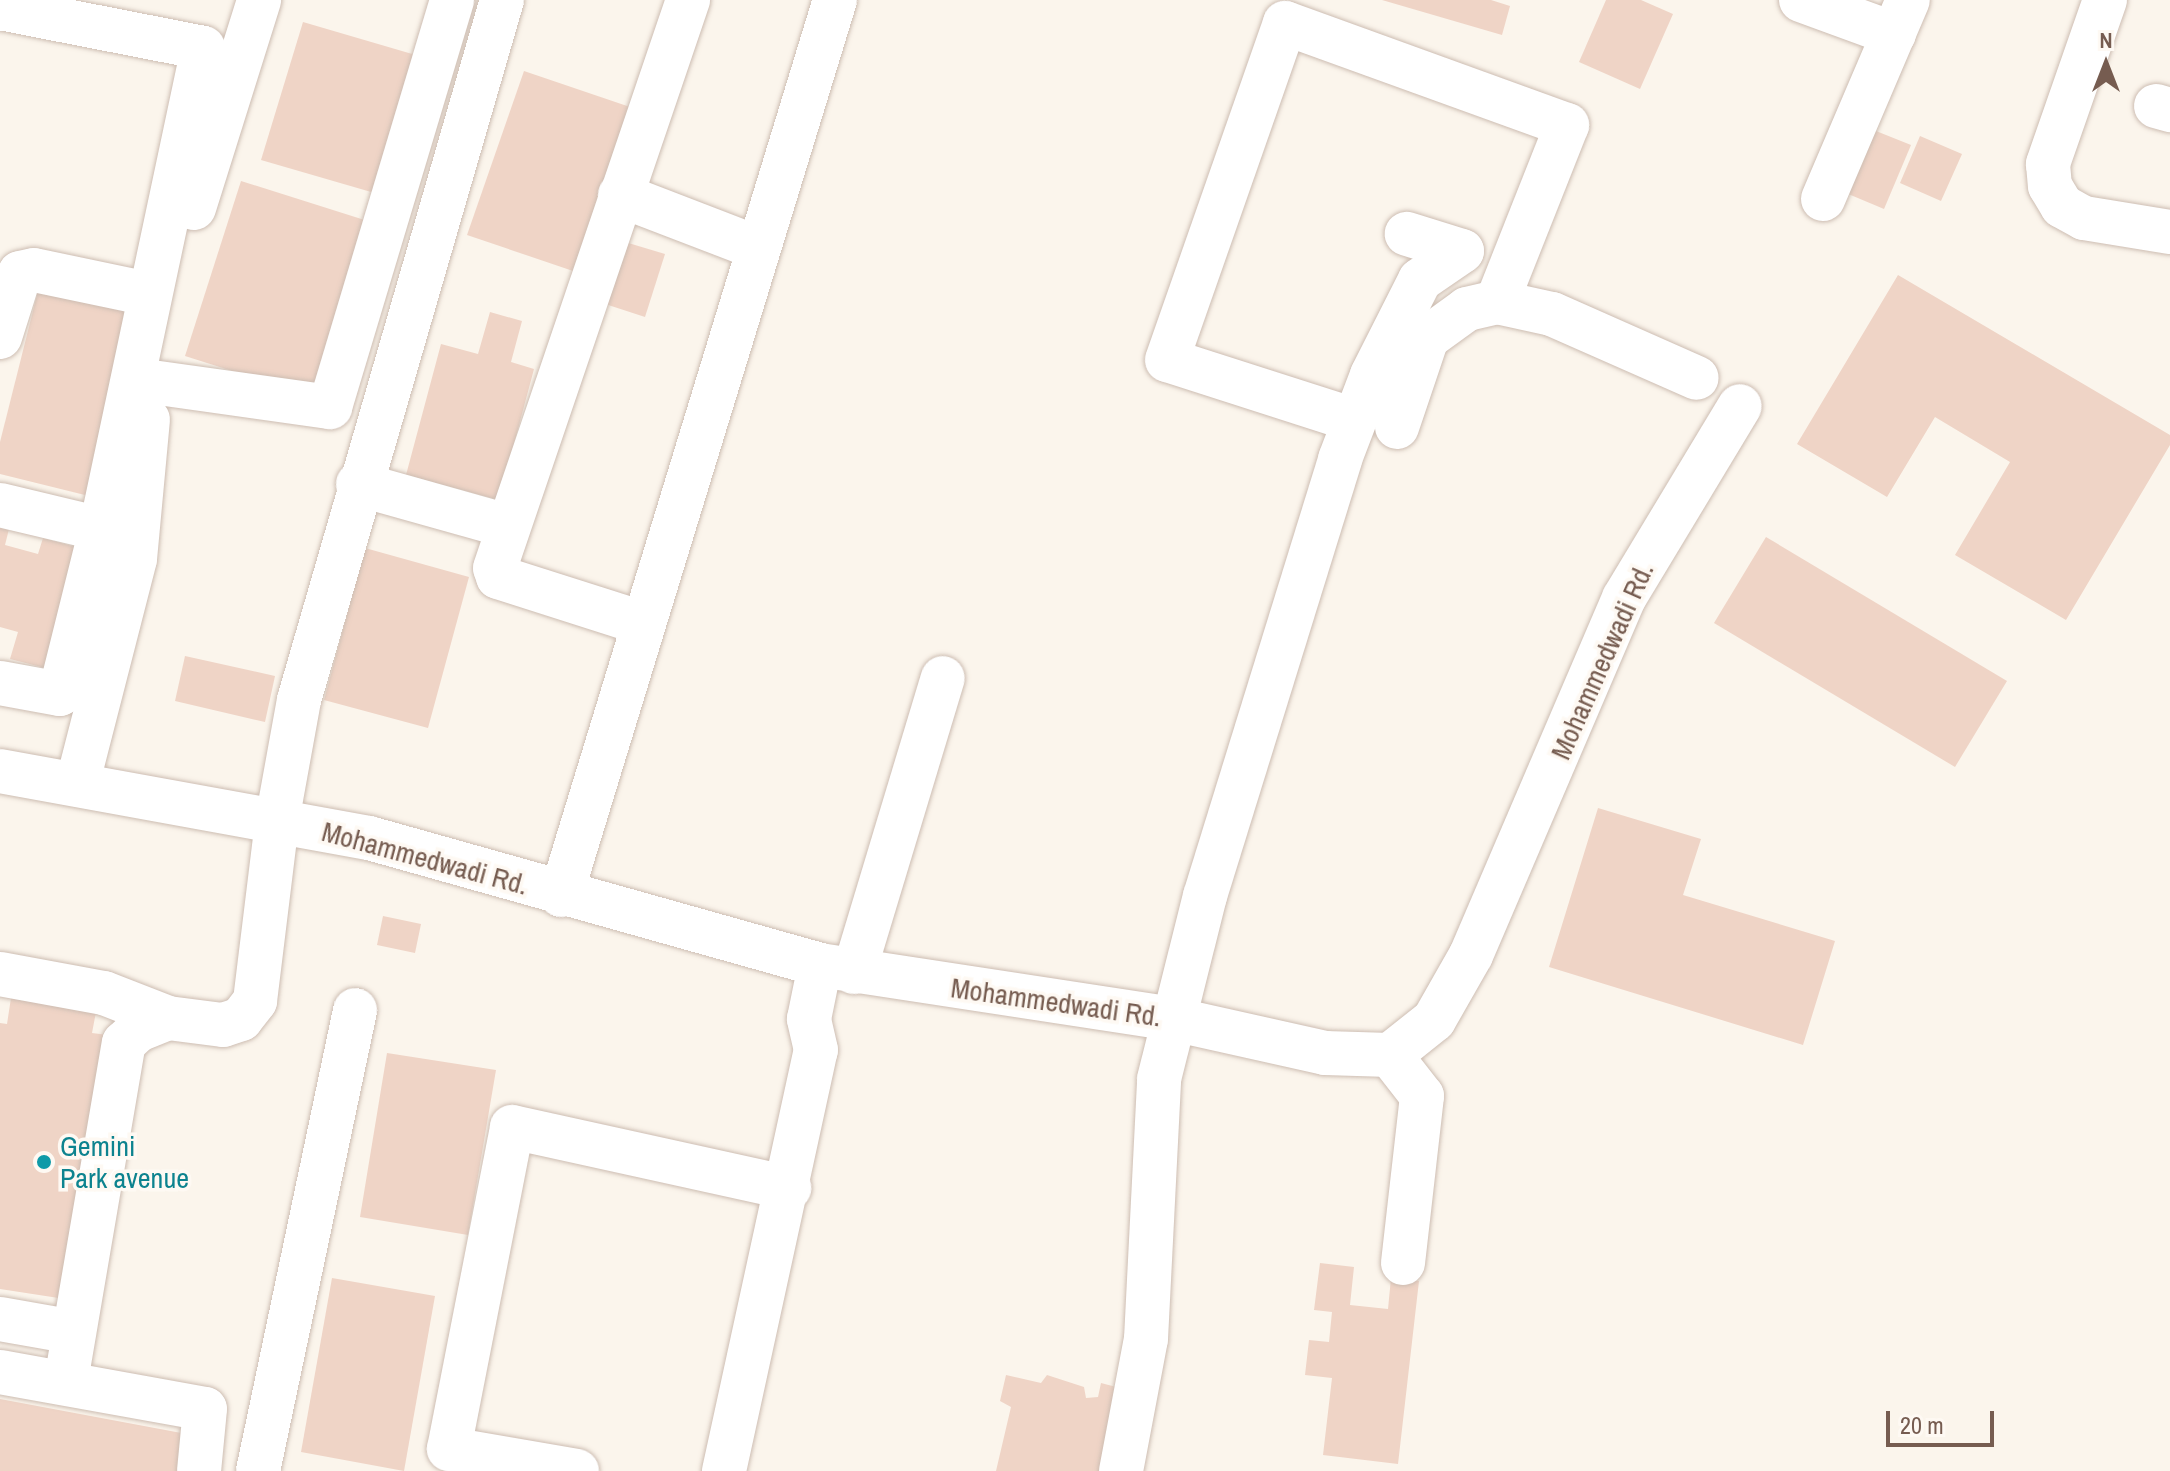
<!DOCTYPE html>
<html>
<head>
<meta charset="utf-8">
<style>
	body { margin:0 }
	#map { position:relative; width:2170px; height:1471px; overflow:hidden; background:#fbf5ec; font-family:"Archivo Narrow",sans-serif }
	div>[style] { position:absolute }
	.building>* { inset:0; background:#efd4c6 }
	.roads { filter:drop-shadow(0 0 2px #cdbdb2) drop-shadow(0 0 2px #cdbdb2) }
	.minor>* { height:44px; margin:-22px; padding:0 22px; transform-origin:22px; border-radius:22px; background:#fff }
	.dots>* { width:22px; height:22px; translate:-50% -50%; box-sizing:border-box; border:4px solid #fef9f3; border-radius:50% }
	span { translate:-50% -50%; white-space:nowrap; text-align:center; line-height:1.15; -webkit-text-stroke:7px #fef9f3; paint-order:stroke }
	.street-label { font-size:28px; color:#765c50 }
	.culture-label { font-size:28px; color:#0d838f }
	.left { translate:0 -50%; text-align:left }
	.north { position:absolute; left:2066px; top:24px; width:80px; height:80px; -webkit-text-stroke:6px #fef9f3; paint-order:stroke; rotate:0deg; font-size:22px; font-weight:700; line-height:32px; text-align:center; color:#765c50 }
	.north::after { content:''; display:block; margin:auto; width:28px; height:36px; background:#765c50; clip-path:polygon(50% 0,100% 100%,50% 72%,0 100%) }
	.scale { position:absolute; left:1886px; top:1411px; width:108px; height:36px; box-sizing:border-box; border:4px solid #765c50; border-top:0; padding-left:10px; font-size:24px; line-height:28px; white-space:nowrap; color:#765c50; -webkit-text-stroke:6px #fef9f3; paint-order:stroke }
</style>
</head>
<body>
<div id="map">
	<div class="building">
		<i style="clip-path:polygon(1382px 0,1491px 0,1510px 6px,1502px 35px)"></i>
		<i style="clip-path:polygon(1606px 0,1641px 0,1673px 14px,1640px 89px,1579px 62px)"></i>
		<i style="clip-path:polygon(303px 22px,419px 56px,378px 194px,261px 160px)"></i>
		<i style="clip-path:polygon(524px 71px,633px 108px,576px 272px,467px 235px)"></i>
		<i style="clip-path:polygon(1861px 125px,1911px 145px,1884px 209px,1834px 188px)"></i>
		<i style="clip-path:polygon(1920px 136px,1962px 154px,1941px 201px,1900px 183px)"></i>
		<i style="clip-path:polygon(241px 181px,374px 223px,318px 398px,185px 356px)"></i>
		<i style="clip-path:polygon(615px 239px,665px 254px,645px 317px,596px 301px)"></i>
		<i style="clip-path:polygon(1898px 275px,2170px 435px,2170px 445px,2066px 620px,1955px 555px,2010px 462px,1935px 417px,1887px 497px,1797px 444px)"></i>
		<i style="clip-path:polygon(41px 279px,142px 304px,93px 497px,0 474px,0 442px)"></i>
		<i style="clip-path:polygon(490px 312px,522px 321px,511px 362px,534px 369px,499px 500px,406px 475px,441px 344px,478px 354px)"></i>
		<i style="clip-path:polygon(0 527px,9px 529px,5px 545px,38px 554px,43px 538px,90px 551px,57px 671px,10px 659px,18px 632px,0 627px)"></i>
		<i style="clip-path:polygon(1766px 537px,2007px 681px,1955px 767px,1714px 623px)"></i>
		<i style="clip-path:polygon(365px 548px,469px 577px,428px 728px,324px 700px)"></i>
		<i style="clip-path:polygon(185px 656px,275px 676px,265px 722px,175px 701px)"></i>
		<i style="clip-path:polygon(1598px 808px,1701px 839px,1683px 895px,1835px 941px,1803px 1045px,1549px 967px)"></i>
		<i style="clip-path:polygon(383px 916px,421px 924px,415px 953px,377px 945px)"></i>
		<i style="clip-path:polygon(11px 998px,96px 1012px,92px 1033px,108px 1035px,65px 1299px,0 1289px,0 1023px,7px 1024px)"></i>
		<i style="clip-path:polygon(387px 1053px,496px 1070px,468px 1235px,360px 1217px)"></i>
		<i style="clip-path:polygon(1320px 1263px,1354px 1267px,1350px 1305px,1388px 1309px,1391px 1278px,1419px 1281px,1398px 1464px,1323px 1455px,1332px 1378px,1305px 1375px,1309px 1340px,1329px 1342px,1332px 1312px,1314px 1310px)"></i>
		<i style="clip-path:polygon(332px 1278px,435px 1296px,404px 1471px,301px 1452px)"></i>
		<i style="clip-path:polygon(1006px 1375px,1041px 1383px,1047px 1375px,1084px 1387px,1086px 1398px,1098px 1397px,1101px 1383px,1120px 1388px,1100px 1471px,996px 1471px,1011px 1407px,1000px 1401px)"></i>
		<i style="clip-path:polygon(0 1399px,192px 1435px,185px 1471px,0 1471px)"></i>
	</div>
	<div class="roads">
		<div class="minor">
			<i style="left:1801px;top:0;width:99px;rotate:20.1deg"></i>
			<i style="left:2105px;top:0;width:174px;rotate:109.2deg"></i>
			<i style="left:2048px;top:164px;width:22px;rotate:85deg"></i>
			<i style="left:2050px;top:186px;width:23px;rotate:59deg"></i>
			<i style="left:2062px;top:206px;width:25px;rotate:29deg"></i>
			<i style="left:2084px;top:218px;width:87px;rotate:9.2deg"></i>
			<i style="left:0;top:8px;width:207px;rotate:11.1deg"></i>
			<i style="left:203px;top:48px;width:492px;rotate:102deg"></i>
			<i style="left:101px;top:529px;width:170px;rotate:104deg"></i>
			<i style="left:60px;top:694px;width:61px;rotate:-169.6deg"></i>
			<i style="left:2156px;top:106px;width:15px;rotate:16deg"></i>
			<i style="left:620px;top:195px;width:148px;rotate:21deg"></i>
			<i style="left:1823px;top:199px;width:216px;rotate:-66.9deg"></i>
			<i style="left:194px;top:208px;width:218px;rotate:-72.6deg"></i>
			<i style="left:0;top:337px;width:67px;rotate:-72.6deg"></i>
			<i style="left:20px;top:273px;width:14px;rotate:-12deg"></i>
			<i style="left:34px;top:270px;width:117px;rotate:11.8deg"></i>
			<i style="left:152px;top:382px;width:180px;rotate:8deg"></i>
			<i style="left:330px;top:407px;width:425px;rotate:-73.3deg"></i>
			<i style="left:1354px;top:420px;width:196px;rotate:-162.2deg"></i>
			<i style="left:1167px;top:360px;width:357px;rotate:-70.7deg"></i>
			<i style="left:1285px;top:23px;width:300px;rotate:19.9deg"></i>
			<i style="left:1567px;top:125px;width:190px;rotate:111.6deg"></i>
			<i style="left:1397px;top:427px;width:94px;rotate:-71.4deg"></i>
			<i style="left:1427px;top:338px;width:49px;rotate:-35.9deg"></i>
			<i style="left:1467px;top:309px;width:31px;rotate:-13deg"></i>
			<i style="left:1497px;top:302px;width:56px;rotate:12.3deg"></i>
			<i style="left:1552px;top:314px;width:158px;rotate:23.8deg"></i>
			<i style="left:358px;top:484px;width:155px;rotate:15.7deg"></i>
			<i style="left:0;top:505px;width:104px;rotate:13.4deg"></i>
			<i style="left:642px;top:623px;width:151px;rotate:-162.3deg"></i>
			<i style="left:498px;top:577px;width:9px;rotate:-108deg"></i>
			<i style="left:495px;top:568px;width:600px;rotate:-71.23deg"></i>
			<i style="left:0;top:771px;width:375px;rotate:10.3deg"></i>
			<i style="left:369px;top:838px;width:469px;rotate:15.7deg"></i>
			<i style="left:820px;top:965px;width:357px;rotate:8.7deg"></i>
			<i style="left:1173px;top:1019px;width:156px;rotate:12.6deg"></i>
			<i style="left:1325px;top:1053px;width:65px;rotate:1.8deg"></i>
			<i style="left:1390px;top:1055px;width:56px;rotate:-38.5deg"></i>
			<i style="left:1434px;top:1020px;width:75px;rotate:-60.4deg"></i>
			<i style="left:1471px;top:955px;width:388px;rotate:-66.8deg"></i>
			<i style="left:1624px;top:598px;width:224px;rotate:-58.9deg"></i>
			<i style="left:78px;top:781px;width:229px;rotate:-75.6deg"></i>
			<i style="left:135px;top:559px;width:140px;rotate:-84.7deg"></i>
			<i style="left:561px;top:895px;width:936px;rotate:-72.98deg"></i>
			<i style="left:854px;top:972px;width:307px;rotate:-73.2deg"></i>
			<i style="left:0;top:974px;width:106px;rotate:10.4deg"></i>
			<i style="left:104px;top:993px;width:69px;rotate:21.3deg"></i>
			<i style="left:1390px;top:1055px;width:52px;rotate:52deg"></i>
			<i style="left:1422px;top:1096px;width:168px;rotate:96.5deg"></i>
			<i style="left:0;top:1319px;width:75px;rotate:10deg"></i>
			<i style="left:0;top:1372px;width:208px;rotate:10.2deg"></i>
			<i style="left:205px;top:1409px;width:62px;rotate:95.5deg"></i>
			<i style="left:66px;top:1381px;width:343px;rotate:-80.3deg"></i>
			<i style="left:124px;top:1043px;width:19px;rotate:-43deg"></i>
			<i style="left:138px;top:1030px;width:32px;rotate:-22deg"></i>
			<i style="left:168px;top:1018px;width:55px;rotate:7.3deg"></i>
			<i style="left:223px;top:1025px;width:19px;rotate:-18deg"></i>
			<i style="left:241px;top:1019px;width:23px;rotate:-52deg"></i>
			<i style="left:255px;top:1001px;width:181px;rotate:-83deg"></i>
			<i style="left:277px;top:821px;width:123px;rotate:-79.7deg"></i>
			<i style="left:299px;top:700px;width:729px;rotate:-73.83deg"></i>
			<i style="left:258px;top:1471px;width:471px;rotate:-78.1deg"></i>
			<i style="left:577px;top:1471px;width:130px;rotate:-170.2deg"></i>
			<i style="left:449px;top:1449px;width:328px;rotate:-78.9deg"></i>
			<i style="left:512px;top:1127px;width:284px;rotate:12.4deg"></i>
			<i style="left:724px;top:1471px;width:431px;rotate:-77.7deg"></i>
			<i style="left:816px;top:1050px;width:32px;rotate:-103deg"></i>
			<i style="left:809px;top:1019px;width:55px;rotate:-78.5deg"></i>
			<i style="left:1121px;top:1471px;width:134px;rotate:-79.3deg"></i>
			<i style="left:1146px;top:1339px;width:260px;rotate:-87.1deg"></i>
			<i style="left:1159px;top:1079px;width:189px;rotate:-75.9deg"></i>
			<i style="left:1205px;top:896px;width:457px;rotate:-72.8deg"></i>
			<i style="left:1340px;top:459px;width:90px;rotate:-69.1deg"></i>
			<i style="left:1372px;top:375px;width:106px;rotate:-63.2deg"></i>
			<i style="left:1420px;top:280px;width:51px;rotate:-34.6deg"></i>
			<i style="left:1462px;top:251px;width:58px;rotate:-162.8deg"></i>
		</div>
	</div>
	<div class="dots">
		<i style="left:44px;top:1162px;background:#0f9aa8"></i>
	</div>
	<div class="street-label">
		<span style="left:1602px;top:661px;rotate:-66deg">Mohammedwadi Rd.</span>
		<span style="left:425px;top:858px;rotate:15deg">Mohammedwadi Rd.</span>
		<span style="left:1056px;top:1002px;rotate:8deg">Mohammedwadi Rd.</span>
	</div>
	<div class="culture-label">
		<span class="left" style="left:60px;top:1162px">Gemini<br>Park avenue</span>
	</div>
	<div class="north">N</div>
	<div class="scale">20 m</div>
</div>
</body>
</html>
